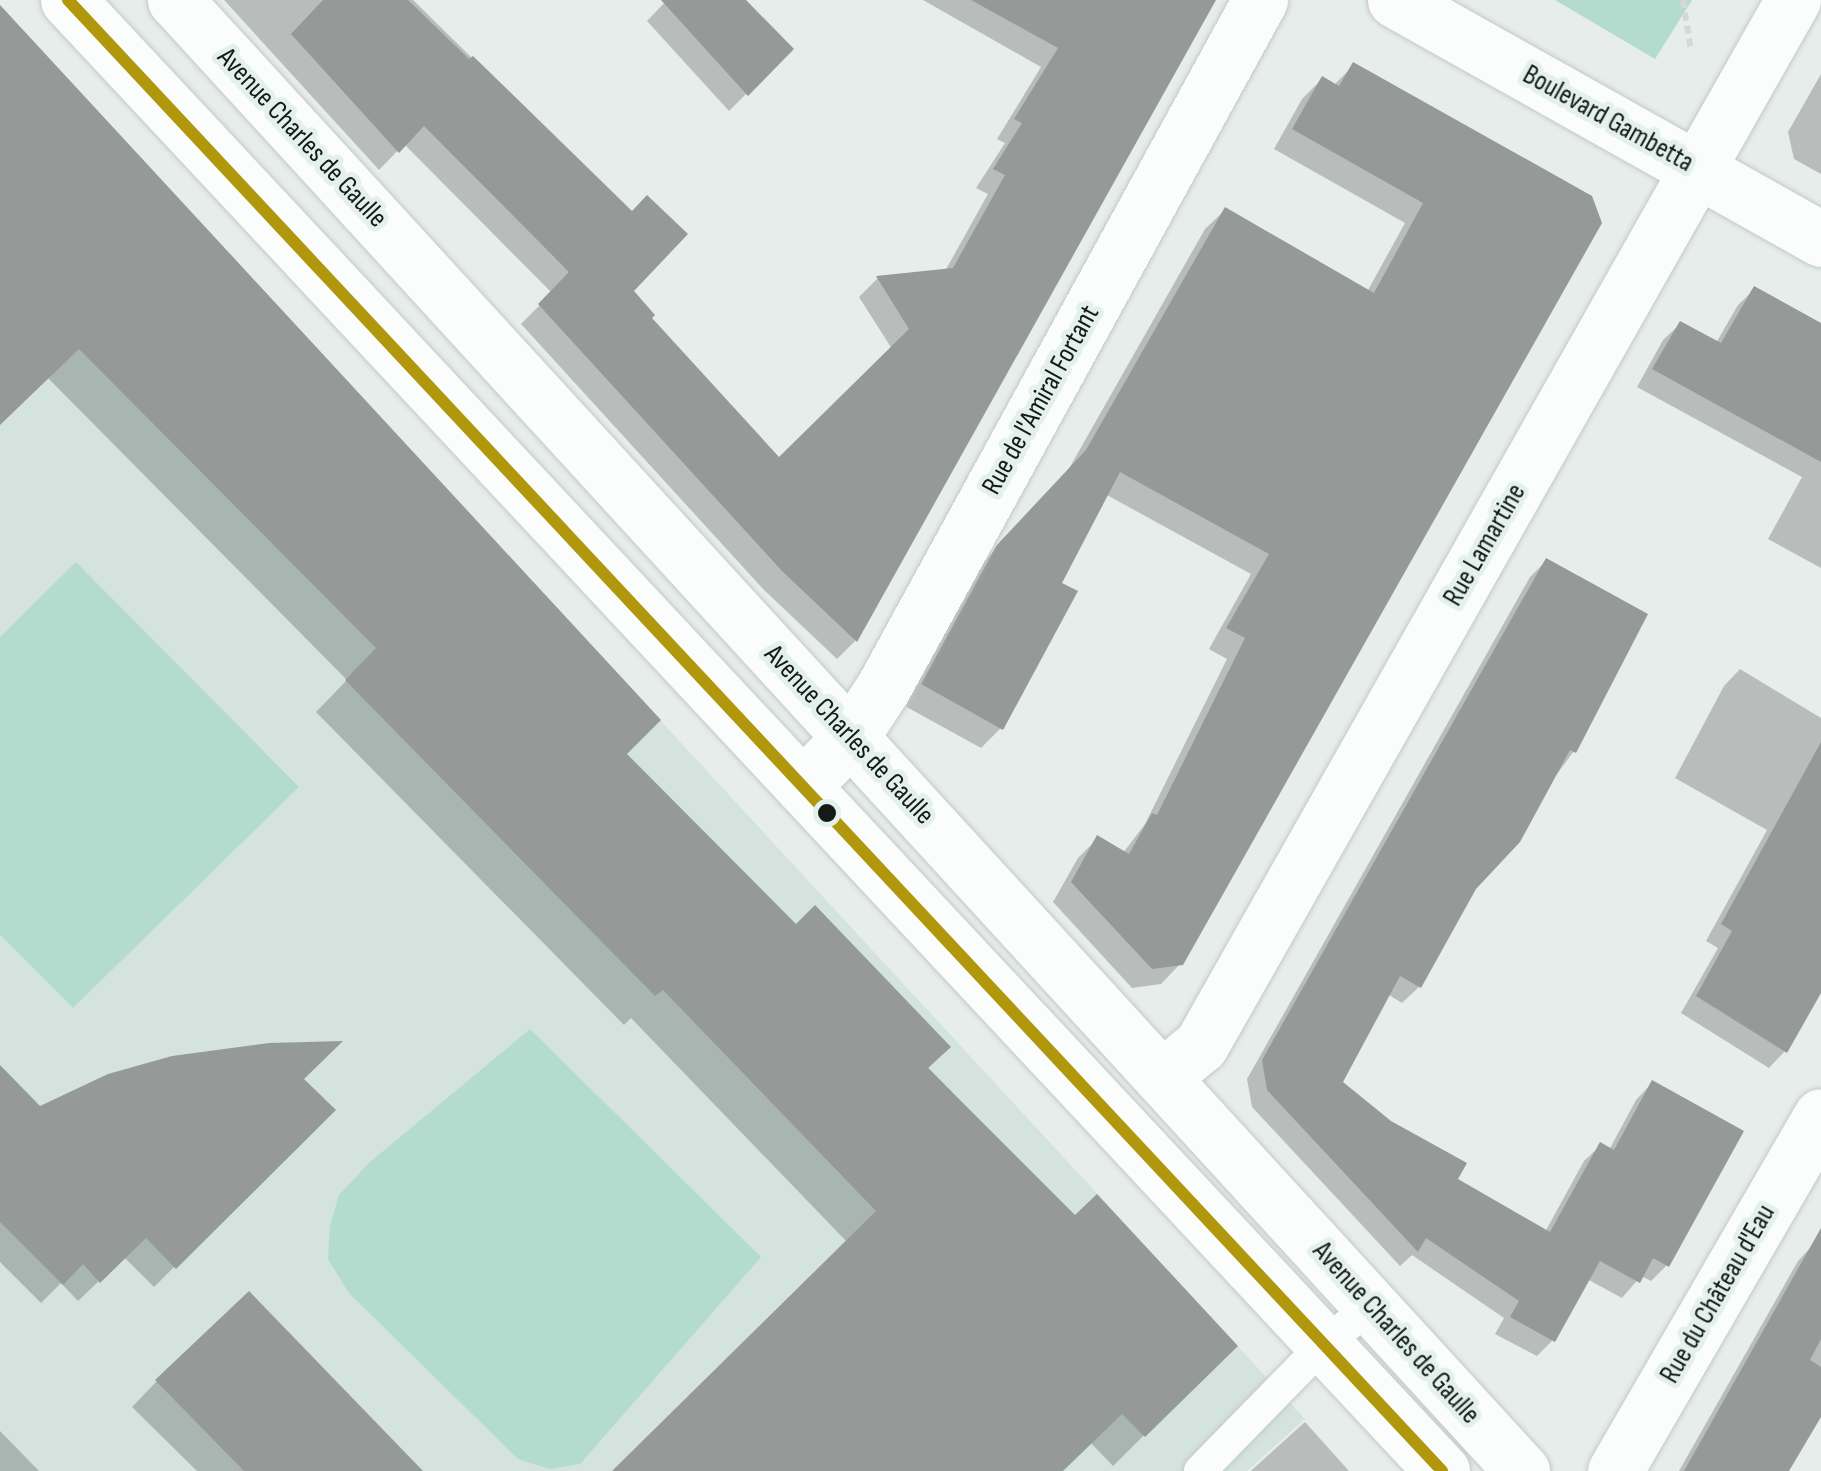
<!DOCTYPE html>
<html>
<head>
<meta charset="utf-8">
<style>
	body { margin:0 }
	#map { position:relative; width:1821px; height:1471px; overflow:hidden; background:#e6edea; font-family:"Sofia Sans Condensed",sans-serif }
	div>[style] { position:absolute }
	.built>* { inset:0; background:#d4e3dd }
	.green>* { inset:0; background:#b4dcce }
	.shadow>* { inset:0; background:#0003 }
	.building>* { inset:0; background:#959998 }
	.path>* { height:6px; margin-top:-3px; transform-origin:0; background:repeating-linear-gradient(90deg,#d5d8d6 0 8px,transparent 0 13px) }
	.roads { filter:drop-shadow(0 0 2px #c3c9c7) drop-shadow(0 0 2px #c3c9c7) }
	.service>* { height:32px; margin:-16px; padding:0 16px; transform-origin:16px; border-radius:16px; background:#fbfcfc }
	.minor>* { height:55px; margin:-27.5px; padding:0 27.5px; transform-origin:27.5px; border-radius:27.5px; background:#fbfcfc }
	.tertiary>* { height:55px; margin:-27.5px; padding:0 27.5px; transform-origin:27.5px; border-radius:27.5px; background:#fbfcfc }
	.primary>* { height:55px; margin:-27.5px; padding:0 27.5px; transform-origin:27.5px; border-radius:27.5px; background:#fbfcfc }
	.bus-1>* { height:12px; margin:-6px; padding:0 6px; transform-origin:6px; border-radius:6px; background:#b0970b }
	.dots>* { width:28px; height:28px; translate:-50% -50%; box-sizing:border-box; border:5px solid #e3f0eb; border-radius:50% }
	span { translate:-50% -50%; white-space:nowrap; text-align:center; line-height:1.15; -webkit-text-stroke:10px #e3f0eb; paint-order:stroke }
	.street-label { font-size:28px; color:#151a18 }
</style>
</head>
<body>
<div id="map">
	<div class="built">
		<i style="clip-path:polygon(0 5px,1305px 1419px,1247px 1471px,0 1471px)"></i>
	</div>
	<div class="green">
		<i style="clip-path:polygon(1555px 0,1692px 0,1655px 59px)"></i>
		<i style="clip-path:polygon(76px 562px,299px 787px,73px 1008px,0 935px,0 637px)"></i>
		<i style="clip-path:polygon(530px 1029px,761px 1257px,580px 1464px,549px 1469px,518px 1459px,349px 1293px,328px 1259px,330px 1226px,339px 1195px,370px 1162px)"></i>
	</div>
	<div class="shadow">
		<i style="clip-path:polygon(224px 0,413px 0,632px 215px,630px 290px,649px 318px,779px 460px,892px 349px,859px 297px,878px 278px,945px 271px,988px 194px,976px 188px,1005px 143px,997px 139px,1041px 67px,923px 0,1209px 0,1211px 4px,855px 641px,837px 659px,763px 589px,521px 324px,552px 293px,404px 144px,379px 170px)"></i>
		<i style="clip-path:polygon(667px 0,742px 0,791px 49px,729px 111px,647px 21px)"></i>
		<i style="clip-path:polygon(0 9px,624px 754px,1075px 1219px,1234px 1346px,1113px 1466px,1090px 1442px,1060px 1471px,616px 1471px,848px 1243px,631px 1018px,624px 1025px,316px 712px,347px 680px,47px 377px,0 423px)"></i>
		<i style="clip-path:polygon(1353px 66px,1590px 198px,1181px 963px,1161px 984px,1132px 988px,1053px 902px,1078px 858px,1098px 838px,1123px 853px,1145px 824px,1227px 659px,1209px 649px,1251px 574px,1105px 494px,1058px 584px,1001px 728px,981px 748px,903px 705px,977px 569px,1067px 472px,1205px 229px,1225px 210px,1367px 292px,1405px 223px,1274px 149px,1302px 99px,1322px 79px,1333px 86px)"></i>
		<i style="clip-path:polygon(1821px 74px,1821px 174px,1794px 159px,1788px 132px)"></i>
		<i style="clip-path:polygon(1755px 289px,1821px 326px,1821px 568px,1768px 539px,1802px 477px,1637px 387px,1663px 340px,1680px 324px,1716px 343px,1738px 305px)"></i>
		<i style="clip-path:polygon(1546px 561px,1574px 751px,1474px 887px,1419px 987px,1402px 1003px,1389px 995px,1340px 1083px,1455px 1180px,1545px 1232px,1584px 1161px,1601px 1145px,1609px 1150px,1636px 1100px,1652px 1083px,1667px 1265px,1651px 1281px,1641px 1276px,1622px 1298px,1587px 1279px,1553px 1340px,1537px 1356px,1495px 1334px,1504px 1318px,1412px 1255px,1400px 1266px,1252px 1107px,1247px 1079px,1530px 577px)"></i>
		<i style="clip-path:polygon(1740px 669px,1821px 718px,1821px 987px,1785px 1051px,1769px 1068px,1681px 1013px,1718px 948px,1706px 941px,1767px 830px,1675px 778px,1724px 686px)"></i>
		<i style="clip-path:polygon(0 1073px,39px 1109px,301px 1080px,332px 1110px,154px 1287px,124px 1257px,78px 1301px,61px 1283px,41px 1303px,0 1262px)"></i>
		<i style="clip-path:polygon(1813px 1245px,1821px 1249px,1821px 1412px,1786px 1471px,1679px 1471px,1798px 1261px)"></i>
		<i style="clip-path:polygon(157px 1381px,419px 1471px,197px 1471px,132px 1407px)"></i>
		<i style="clip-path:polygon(1305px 1422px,1349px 1471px,1251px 1471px,1254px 1468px)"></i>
		<i style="clip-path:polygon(0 1431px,39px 1471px,0 1471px)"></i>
	</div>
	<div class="building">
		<i style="clip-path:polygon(323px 0,408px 0,469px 59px,473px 56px,632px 211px,647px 195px,688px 234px,634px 291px,655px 315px,652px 318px,779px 457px,909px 329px,876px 276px,953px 268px,1005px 175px,993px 169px,1022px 123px,1014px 119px,1058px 48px,971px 0,1216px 0,857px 642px,782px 571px,538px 304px,569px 272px,424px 126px,399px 153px,291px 34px)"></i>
		<i style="clip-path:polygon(661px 0,746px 0,794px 49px,748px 96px)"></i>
		<i style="clip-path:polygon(0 5px,661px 720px,627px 754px,796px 924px,815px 905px,951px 1047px,928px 1068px,1075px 1215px,1097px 1194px,1238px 1346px,1145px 1437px,1122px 1414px,1063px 1471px,612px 1471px,876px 1211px,663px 990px,655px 996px,345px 680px,376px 648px,79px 349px,0 425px)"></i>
		<i style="clip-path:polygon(1353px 62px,1592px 196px,1602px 223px,1183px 965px,1152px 969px,1071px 882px,1097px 835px,1129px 854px,1152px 813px,1157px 815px,1245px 638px,1226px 628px,1269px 554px,1120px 472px,1062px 583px,1078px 591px,1003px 730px,921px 684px,996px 546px,1086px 450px,1225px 207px,1374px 293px,1423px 203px,1292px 129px,1322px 76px,1339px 86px)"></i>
		<i style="clip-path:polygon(1754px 286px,1821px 323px,1821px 462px,1652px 369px,1680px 321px,1721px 343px)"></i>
		<i style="clip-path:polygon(1546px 558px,1648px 614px,1576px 753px,1570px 750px,1520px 842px,1476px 889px,1421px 988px,1400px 976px,1343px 1082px,1391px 1121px,1467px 1163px,1458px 1179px,1550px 1232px,1600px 1142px,1614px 1150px,1652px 1080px,1744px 1131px,1669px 1267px,1653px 1258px,1640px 1283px,1600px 1261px,1555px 1342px,1510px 1317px,1519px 1301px,1426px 1238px,1418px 1252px,1267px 1090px,1262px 1060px)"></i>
		<i style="clip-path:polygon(1821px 742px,1821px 993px,1787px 1053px,1696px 996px,1732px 931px,1721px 924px)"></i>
		<i style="clip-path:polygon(343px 1041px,304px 1079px,336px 1110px,176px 1269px,146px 1238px,100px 1283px,83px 1264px,63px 1285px,0 1222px,0 1065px,40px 1106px,108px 1074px,172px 1056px,269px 1043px)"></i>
		<i style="clip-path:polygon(1821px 1228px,1821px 1339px,1810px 1360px,1821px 1367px,1821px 1417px,1789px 1471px,1684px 1471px)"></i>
		<i style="clip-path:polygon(249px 1291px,423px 1471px,244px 1471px,155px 1380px)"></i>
	</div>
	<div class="path">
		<i style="left:1683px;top:0;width:52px;rotate:81.1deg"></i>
	</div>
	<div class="roads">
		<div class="service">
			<i style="left:1200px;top:1471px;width:177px;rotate:-45.7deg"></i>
			<i style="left:1324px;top:1344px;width:60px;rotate:-39deg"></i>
		</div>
		<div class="minor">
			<i style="left:802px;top:786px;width:69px;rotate:-45deg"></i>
			<i style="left:851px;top:737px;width:59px;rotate:-56.9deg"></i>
			<i style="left:883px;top:688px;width:785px;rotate:-61.28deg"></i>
			<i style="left:1162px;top:1077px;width:50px;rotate:-39.4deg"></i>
			<i style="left:1201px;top:1045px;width:1201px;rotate:-60.47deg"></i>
			<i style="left:1615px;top:1471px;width:410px;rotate:-59.9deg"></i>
		</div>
		<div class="tertiary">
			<i style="left:1395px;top:0;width:488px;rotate:29.3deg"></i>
		</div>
		<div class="primary">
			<i style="left:68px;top:0;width:2013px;rotate:46.95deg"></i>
			<i style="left:175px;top:0;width:1995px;rotate:47.52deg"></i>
		</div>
	</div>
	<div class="bus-1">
		<i style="left:68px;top:0;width:2013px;rotate:46.95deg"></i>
	</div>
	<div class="dots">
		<i style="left:827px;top:813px;background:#151a18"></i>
	</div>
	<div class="street-label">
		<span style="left:1608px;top:119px;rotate:29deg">Boulevard Gambetta</span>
		<span style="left:302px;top:138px;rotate:47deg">Avenue Charles de Gaulle</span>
		<span style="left:1041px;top:400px;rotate:-61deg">Rue de l'Amiral Fortant</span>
		<span style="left:1485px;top:545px;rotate:-60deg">Rue Lamartine</span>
		<span style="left:849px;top:735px;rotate:47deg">Avenue Charles de Gaulle</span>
		<span style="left:1718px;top:1294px;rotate:-60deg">Rue du Château d'Eau</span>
		<span style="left:1396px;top:1333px;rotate:48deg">Avenue Charles de Gaulle</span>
	</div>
</div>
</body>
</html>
